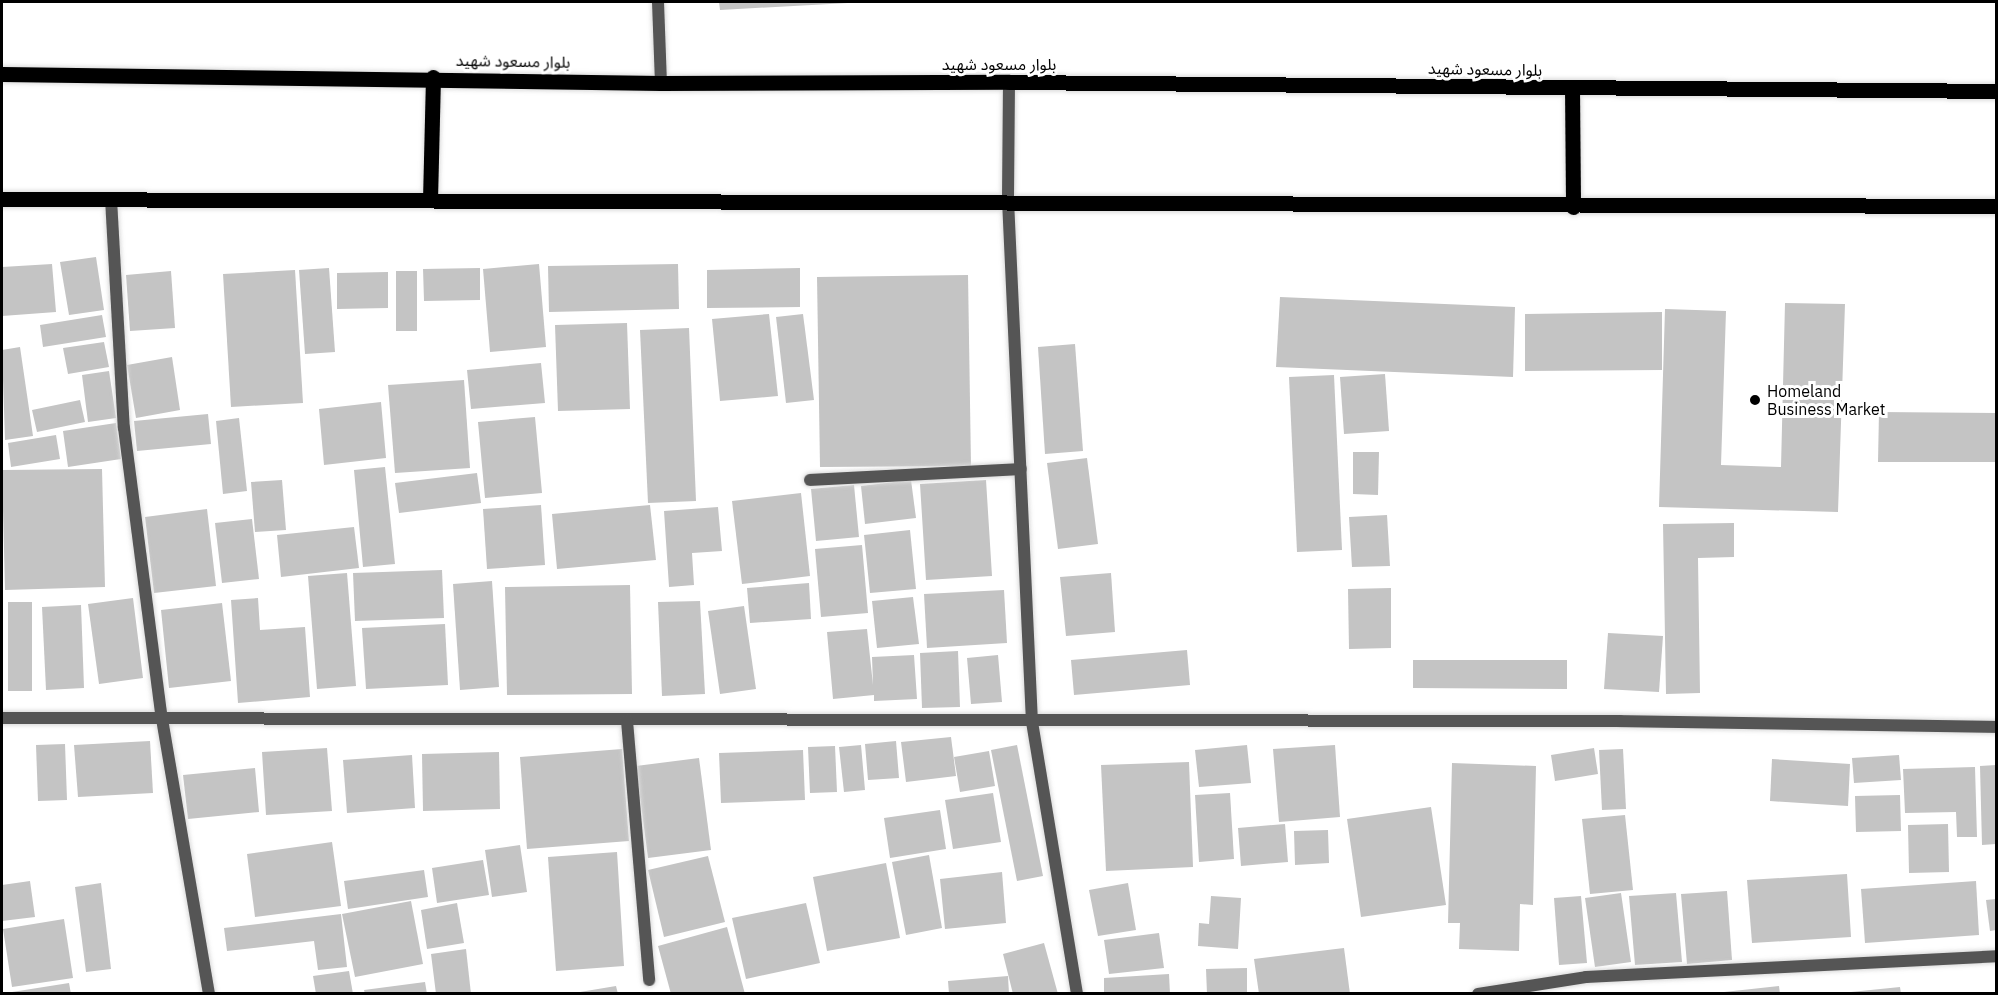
<!DOCTYPE html>
<html>
<head>
<meta charset="utf-8">
<style>
	body { margin:0 }
	#map { position:relative; width:1998px; height:995px; overflow:hidden; background:#fff; font-family:"IBM Plex Sans","Noto Sans Arabic",sans-serif }
	div>[style] { position:absolute }
	.building>* { inset:0; background:#c4c4c4 }
	.roads { filter:drop-shadow(0 0 2px #dbdbdb) drop-shadow(0 0 2px #dbdbdb) }
	.minor>* { height:12px; margin:-6px; padding:0 6px; transform-origin:6px; border-radius:6px; background:#555 }
	.primary>* { height:15px; margin:-7.5px; padding:0 7.5px; transform-origin:7.5px; border-radius:7.5px; background:#000 }
	.dots>* { width:16px; height:16px; translate:-50% -50%; box-sizing:border-box; border:3px solid #fff; border-radius:50% }
	span { translate:-50% -50%; white-space:nowrap; text-align:center; line-height:1.15; -webkit-text-stroke:6px #fff; paint-order:stroke }
	.street-label { font-size:16px; color:#000 }
	.poi-label { font-size:16px; color:#000 }
	.left { translate:0 -50%; text-align:left }
	.frame { position:absolute; inset:0; border:3px solid #000; pointer-events:none }
</style>
</head>
<body>
<div id="map">
	<div class="building">
		<i style="clip-path:polygon(719px 2px,848px 2px,848px 3px,720px 10px)"></i>
		<i style="clip-path:polygon(96px 257px,104px 310px,69px 315px,60px 262px)"></i>
		<i style="clip-path:polygon(52px 264px,56px 312px,2px 316px,2px 267px)"></i>
		<i style="clip-path:polygon(539px 264px,546px 347px,490px 352px,483px 269px)"></i>
		<i style="clip-path:polygon(678px 264px,679px 309px,549px 312px,548px 266px)"></i>
		<i style="clip-path:polygon(329px 268px,335px 352px,305px 354px,299px 270px)"></i>
		<i style="clip-path:polygon(480px 268px,480px 300px,424px 301px,423px 269px)"></i>
		<i style="clip-path:polygon(800px 268px,800px 307px,707px 308px,707px 270px)"></i>
		<i style="clip-path:polygon(295px 270px,303px 403px,231px 407px,223px 274px)"></i>
		<i style="clip-path:polygon(171px 271px,175px 328px,130px 331px,126px 275px)"></i>
		<i style="clip-path:polygon(396px 271px,417px 271px,417px 331px,396px 331px)"></i>
		<i style="clip-path:polygon(388px 272px,388px 308px,337px 309px,337px 273px)"></i>
		<i style="clip-path:polygon(968px 275px,971px 466px,820px 467px,817px 277px)"></i>
		<i style="clip-path:polygon(1280px 297px,1515px 307px,1513px 377px,1276px 367px)"></i>
		<i style="clip-path:polygon(1785px 303px,1845px 304px,1838px 512px,1659px 507px,1665px 309px,1726px 311px,1721px 465px,1781px 467px)"></i>
		<i style="clip-path:polygon(1662px 312px,1662px 370px,1525px 371px,1525px 314px)"></i>
		<i style="clip-path:polygon(769px 314px,778px 396px,720px 401px,712px 319px)"></i>
		<i style="clip-path:polygon(803px 314px,814px 400px,786px 403px,776px 317px)"></i>
		<i style="clip-path:polygon(102px 315px,106px 337px,43px 347px,40px 325px)"></i>
		<i style="clip-path:polygon(627px 323px,630px 409px,558px 411px,555px 325px)"></i>
		<i style="clip-path:polygon(689px 328px,696px 501px,648px 503px,640px 330px)"></i>
		<i style="clip-path:polygon(104px 342px,109px 367px,68px 374px,63px 348px)"></i>
		<i style="clip-path:polygon(1075px 344px,1083px 451px,1045px 454px,1038px 347px)"></i>
		<i style="clip-path:polygon(20px 347px,33px 436px,5px 440px,2px 350px)"></i>
		<i style="clip-path:polygon(172px 357px,180px 410px,136px 418px,127px 365px)"></i>
		<i style="clip-path:polygon(541px 363px,545px 403px,471px 409px,467px 370px)"></i>
		<i style="clip-path:polygon(109px 371px,116px 418px,88px 422px,82px 375px)"></i>
		<i style="clip-path:polygon(1385px 374px,1389px 431px,1344px 434px,1340px 377px)"></i>
		<i style="clip-path:polygon(1334px 375px,1342px 550px,1297px 552px,1289px 377px)"></i>
		<i style="clip-path:polygon(464px 380px,470px 468px,395px 473px,388px 385px)"></i>
		<i style="clip-path:polygon(80px 400px,85px 422px,37px 432px,32px 410px)"></i>
		<i style="clip-path:polygon(381px 402px,386px 458px,324px 465px,319px 409px)"></i>
		<i style="clip-path:polygon(1879px 412px,1996px 413px,1996px 462px,1878px 462px)"></i>
		<i style="clip-path:polygon(208px 414px,211px 444px,137px 451px,134px 421px)"></i>
		<i style="clip-path:polygon(535px 417px,542px 493px,485px 498px,478px 422px)"></i>
		<i style="clip-path:polygon(239px 418px,247px 491px,223px 494px,216px 421px)"></i>
		<i style="clip-path:polygon(116px 423px,121px 459px,68px 467px,63px 431px)"></i>
		<i style="clip-path:polygon(56px 435px,60px 459px,11px 467px,8px 443px)"></i>
		<i style="clip-path:polygon(1353px 452px,1379px 452px,1378px 495px,1353px 494px)"></i>
		<i style="clip-path:polygon(1087px 458px,1098px 544px,1058px 549px,1047px 463px)"></i>
		<i style="clip-path:polygon(385px 467px,395px 564px,363px 567px,354px 470px)"></i>
		<i style="clip-path:polygon(102px 469px,105px 587px,5px 590px,2px 470px)"></i>
		<i style="clip-path:polygon(477px 473px,481px 503px,399px 513px,395px 483px)"></i>
		<i style="clip-path:polygon(282px 480px,286px 530px,255px 532px,251px 482px)"></i>
		<i style="clip-path:polygon(911px 480px,916px 518px,865px 524px,861px 486px)"></i>
		<i style="clip-path:polygon(986px 480px,992px 576px,926px 580px,920px 484px)"></i>
		<i style="clip-path:polygon(854px 485px,859px 537px,816px 541px,811px 489px)"></i>
		<i style="clip-path:polygon(801px 493px,810px 576px,742px 584px,732px 501px)"></i>
		<i style="clip-path:polygon(541px 505px,545px 565px,487px 569px,483px 509px)"></i>
		<i style="clip-path:polygon(650px 505px,656px 560px,557px 569px,552px 514px)"></i>
		<i style="clip-path:polygon(718px 507px,722px 551px,692px 553px,694px 585px,669px 587px,664px 511px)"></i>
		<i style="clip-path:polygon(207px 509px,216px 586px,154px 593px,145px 517px)"></i>
		<i style="clip-path:polygon(1387px 515px,1390px 566px,1352px 567px,1349px 517px)"></i>
		<i style="clip-path:polygon(252px 519px,259px 579px,222px 583px,215px 523px)"></i>
		<i style="clip-path:polygon(1734px 523px,1734px 557px,1698px 558px,1700px 693px,1666px 694px,1663px 524px)"></i>
		<i style="clip-path:polygon(354px 527px,359px 568px,281px 577px,277px 535px)"></i>
		<i style="clip-path:polygon(910px 530px,916px 589px,870px 593px,864px 535px)"></i>
		<i style="clip-path:polygon(862px 545px,868px 613px,821px 617px,815px 549px)"></i>
		<i style="clip-path:polygon(442px 570px,444px 618px,355px 621px,353px 573px)"></i>
		<i style="clip-path:polygon(347px 573px,356px 686px,317px 689px,308px 576px)"></i>
		<i style="clip-path:polygon(1111px 573px,1115px 632px,1066px 636px,1060px 577px)"></i>
		<i style="clip-path:polygon(492px 581px,499px 687px,460px 690px,453px 584px)"></i>
		<i style="clip-path:polygon(809px 583px,811px 619px,750px 623px,747px 588px)"></i>
		<i style="clip-path:polygon(630px 585px,632px 694px,507px 695px,505px 587px)"></i>
		<i style="clip-path:polygon(1391px 588px,1391px 648px,1349px 649px,1348px 589px)"></i>
		<i style="clip-path:polygon(1004px 590px,1007px 643px,927px 648px,924px 594px)"></i>
		<i style="clip-path:polygon(913px 597px,919px 644px,877px 648px,872px 601px)"></i>
		<i style="clip-path:polygon(133px 598px,143px 678px,99px 684px,88px 604px)"></i>
		<i style="clip-path:polygon(258px 598px,260px 630px,305px 627px,310px 697px,238px 703px,231px 600px)"></i>
		<i style="clip-path:polygon(700px 601px,705px 694px,662px 696px,658px 602px)"></i>
		<i style="clip-path:polygon(8px 602px,32px 602px,32px 691px,8px 691px)"></i>
		<i style="clip-path:polygon(222px 603px,231px 681px,169px 688px,161px 610px)"></i>
		<i style="clip-path:polygon(81px 605px,84px 688px,46px 690px,42px 607px)"></i>
		<i style="clip-path:polygon(744px 606px,756px 689px,720px 694px,708px 611px)"></i>
		<i style="clip-path:polygon(445px 624px,448px 685px,366px 689px,362px 628px)"></i>
		<i style="clip-path:polygon(867px 629px,873px 685px,872px 657px,914px 655px,917px 699px,874px 701px,874px 695px,833px 699px,827px 632px)"></i>
		<i style="clip-path:polygon(1608px 633px,1663px 636px,1659px 692px,1604px 689px)"></i>
		<i style="clip-path:polygon(1187px 650px,1190px 685px,1074px 695px,1071px 660px)"></i>
		<i style="clip-path:polygon(958px 651px,960px 707px,922px 708px,920px 653px)"></i>
		<i style="clip-path:polygon(998px 655px,1002px 702px,971px 704px,967px 658px)"></i>
		<i style="clip-path:polygon(1413px 660px,1567px 660px,1567px 689px,1413px 688px)"></i>
		<i style="clip-path:polygon(951px 737px,956px 776px,906px 782px,901px 742px)"></i>
		<i style="clip-path:polygon(150px 741px,153px 793px,78px 797px,74px 745px)"></i>
		<i style="clip-path:polygon(896px 741px,899px 778px,868px 780px,865px 744px)"></i>
		<i style="clip-path:polygon(65px 744px,67px 800px,38px 801px,36px 745px)"></i>
		<i style="clip-path:polygon(861px 745px,865px 790px,844px 792px,839px 747px)"></i>
		<i style="clip-path:polygon(1017px 745px,1043px 876px,1017px 881px,991px 750px)"></i>
		<i style="clip-path:polygon(1247px 745px,1251px 783px,1199px 787px,1195px 750px)"></i>
		<i style="clip-path:polygon(1335px 745px,1340px 817px,1279px 822px,1273px 749px)"></i>
		<i style="clip-path:polygon(835px 746px,837px 792px,810px 793px,808px 747px)"></i>
		<i style="clip-path:polygon(327px 748px,332px 811px,266px 815px,262px 752px)"></i>
		<i style="clip-path:polygon(1594px 748px,1598px 774px,1555px 781px,1551px 755px)"></i>
		<i style="clip-path:polygon(622px 749px,629px 841px,527px 849px,520px 757px)"></i>
		<i style="clip-path:polygon(1623px 749px,1626px 809px,1602px 810px,1599px 750px)"></i>
		<i style="clip-path:polygon(803px 750px,805px 800px,721px 803px,719px 753px)"></i>
		<i style="clip-path:polygon(989px 751px,995px 786px,960px 792px,954px 757px)"></i>
		<i style="clip-path:polygon(499px 752px,500px 809px,423px 811px,422px 754px)"></i>
		<i style="clip-path:polygon(412px 755px,415px 808px,347px 813px,343px 760px)"></i>
		<i style="clip-path:polygon(1899px 755px,1901px 780px,1854px 783px,1852px 758px)"></i>
		<i style="clip-path:polygon(699px 758px,711px 850px,648px 858px,636px 766px)"></i>
		<i style="clip-path:polygon(1772px 759px,1850px 764px,1848px 806px,1770px 801px)"></i>
		<i style="clip-path:polygon(1189px 762px,1193px 867px,1106px 871px,1101px 765px)"></i>
		<i style="clip-path:polygon(1452px 763px,1536px 766px,1533px 905px,1520px 904px,1519px 951px,1459px 949px,1460px 923px,1448px 923px)"></i>
		<i style="clip-path:polygon(1996px 765px,1996px 844px,1982px 845px,1980px 766px)"></i>
		<i style="clip-path:polygon(1975px 767px,1977px 837px,1957px 837px,1956px 812px,1905px 813px,1903px 769px)"></i>
		<i style="clip-path:polygon(255px 768px,259px 812px,188px 819px,183px 775px)"></i>
		<i style="clip-path:polygon(993px 793px,1001px 842px,953px 849px,945px 800px)"></i>
		<i style="clip-path:polygon(1230px 793px,1234px 859px,1199px 862px,1195px 795px)"></i>
		<i style="clip-path:polygon(1900px 795px,1901px 831px,1856px 832px,1855px 796px)"></i>
		<i style="clip-path:polygon(1431px 807px,1446px 905px,1361px 917px,1347px 819px)"></i>
		<i style="clip-path:polygon(940px 810px,946px 849px,890px 858px,884px 818px)"></i>
		<i style="clip-path:polygon(1625px 815px,1633px 890px,1590px 894px,1582px 819px)"></i>
		<i style="clip-path:polygon(1285px 824px,1288px 862px,1241px 866px,1238px 828px)"></i>
		<i style="clip-path:polygon(1948px 824px,1949px 872px,1909px 873px,1908px 825px)"></i>
		<i style="clip-path:polygon(1328px 830px,1329px 863px,1295px 865px,1294px 831px)"></i>
		<i style="clip-path:polygon(332px 842px,341px 906px,255px 917px,247px 854px)"></i>
		<i style="clip-path:polygon(520px 845px,527px 892px,492px 897px,485px 850px)"></i>
		<i style="clip-path:polygon(617px 852px,624px 966px,556px 971px,548px 857px)"></i>
		<i style="clip-path:polygon(929px 855px,942px 928px,906px 935px,892px 862px)"></i>
		<i style="clip-path:polygon(708px 856px,725px 922px,664px 937px,648px 870px)"></i>
		<i style="clip-path:polygon(483px 860px,489px 895px,437px 903px,432px 868px)"></i>
		<i style="clip-path:polygon(886px 863px,900px 938px,827px 951px,813px 877px)"></i>
		<i style="clip-path:polygon(424px 870px,428px 897px,348px 909px,344px 881px)"></i>
		<i style="clip-path:polygon(1002px 872px,1006px 923px,945px 929px,940px 879px)"></i>
		<i style="clip-path:polygon(1847px 874px,1851px 937px,1752px 943px,1747px 880px)"></i>
		<i style="clip-path:polygon(30px 881px,35px 917px,2px 921px,2px 885px)"></i>
		<i style="clip-path:polygon(1976px 881px,1979px 935px,1865px 943px,1861px 889px)"></i>
		<i style="clip-path:polygon(101px 883px,111px 969px,86px 972px,75px 887px)"></i>
		<i style="clip-path:polygon(1128px 883px,1136px 930px,1098px 936px,1089px 890px)"></i>
		<i style="clip-path:polygon(1727px 891px,1732px 960px,1687px 964px,1681px 894px)"></i>
		<i style="clip-path:polygon(1621px 893px,1631px 962px,1595px 967px,1585px 898px)"></i>
		<i style="clip-path:polygon(1676px 893px,1682px 962px,1635px 965px,1629px 896px)"></i>
		<i style="clip-path:polygon(1211px 896px,1241px 898px,1238px 949px,1198px 946px,1199px 923px,1209px 924px)"></i>
		<i style="clip-path:polygon(1581px 896px,1587px 963px,1559px 965px,1554px 898px)"></i>
		<i style="clip-path:polygon(1996px 899px,1996px 930px,1990px 931px,1986px 900px)"></i>
		<i style="clip-path:polygon(411px 901px,423px 964px,355px 977px,342px 914px)"></i>
		<i style="clip-path:polygon(457px 903px,464px 943px,427px 949px,421px 910px)"></i>
		<i style="clip-path:polygon(806px 903px,820px 963px,746px 979px,732px 918px)"></i>
		<i style="clip-path:polygon(341px 914px,347px 967px,318px 970px,314px 941px,227px 951px,224px 928px)"></i>
		<i style="clip-path:polygon(64px 919px,73px 978px,12px 987px,3px 929px)"></i>
		<i style="clip-path:polygon(727px 927px,745px 994px,671px 994px,658px 946px)"></i>
		<i style="clip-path:polygon(1159px 933px,1164px 968px,1109px 974px,1104px 940px)"></i>
		<i style="clip-path:polygon(1044px 943px,1058px 994px,1013px 994px,1003px 954px)"></i>
		<i style="clip-path:polygon(1344px 948px,1350px 994px,1259px 994px,1254px 959px)"></i>
		<i style="clip-path:polygon(466px 949px,471px 994px,436px 994px,431px 954px)"></i>
		<i style="clip-path:polygon(1247px 968px,1247px 994px,1207px 994px,1206px 969px)"></i>
		<i style="clip-path:polygon(349px 971px,353px 994px,316px 994px,313px 976px)"></i>
		<i style="clip-path:polygon(1169px 974px,1170px 994px,1104px 994px,1104px 978px)"></i>
		<i style="clip-path:polygon(1008px 976px,1009px 994px,949px 994px,948px 981px)"></i>
		<i style="clip-path:polygon(425px 982px,427px 994px,365px 994px,364px 990px)"></i>
		<i style="clip-path:polygon(69px 983px,71px 994px,12px 994px,12px 992px)"></i>
		<i style="clip-path:polygon(616px 986px,618px 994px,580px 994px,580px 992px)"></i>
		<i style="clip-path:polygon(1779px 986px,1780px 994px,1724px 994px,1724px 992px)"></i>
		<i style="clip-path:polygon(1900px 987px,1901px 994px,1851px 994px,1851px 992px)"></i>
	</div>
	<div class="roads">
		<div class="minor">
			<i style="left:658px;top:2px;width:81px;rotate:87.9deg"></i>
			<i style="left:1009px;top:82px;width:118px;rotate:90.5deg"></i>
			<i style="left:1008px;top:200px;width:523px;rotate:87.37deg"></i>
			<i style="left:1032px;top:722px;width:276px;rotate:80.6deg"></i>
			<i style="left:111px;top:199px;width:229px;rotate:86.8deg"></i>
			<i style="left:124px;top:428px;width:293px;rotate:82.6deg"></i>
			<i style="left:162px;top:719px;width:279px;rotate:80.3deg"></i>
			<i style="left:810px;top:480px;width:211px;rotate:-3deg"></i>
			<i style="left:2px;top:718px;width:1618px;rotate:0.11deg"></i>
			<i style="left:1620px;top:721px;width:376px;rotate:0.9deg"></i>
			<i style="left:627px;top:721px;width:260px;rotate:85.1deg"></i>
			<i style="left:1478px;top:994px;width:109px;rotate:-8.9deg"></i>
			<i style="left:1586px;top:977px;width:411px;rotate:-2.9deg"></i>
		</div>
		<div class="primary">
			<i style="left:2px;top:74px;width:659px;rotate:0.78deg"></i>
			<i style="left:661px;top:83px;width:348px;rotate:-0.2deg"></i>
			<i style="left:1009px;top:82px;width:987px;rotate:0.52deg"></i>
			<i style="left:1572px;top:87px;width:120px;rotate:89.5deg"></i>
			<i style="left:2px;top:199px;width:1994px;rotate:0.2deg"></i>
			<i style="left:430px;top:200px;width:123px;rotate:-88.6deg"></i>
		</div>
	</div>
	<div class="dots">
		<i style="left:1755px;top:400px;background:#000"></i>
	</div>
	<div class="street-label">
		<span style="left:513px;top:61px;rotate:1deg">بلوار مسعود شهید</span>
		<span style="left:999px;top:64px">بلوار مسعود شهید</span>
		<span style="left:1485px;top:69px;rotate:1deg">بلوار مسعود شهید</span>
	</div>
	<div class="poi-label">
		<span class="left" style="left:1767px;top:400px">Homeland<br>Business Market</span>
	</div>
	<div class="frame"></div>
</div>
</body>
</html>
